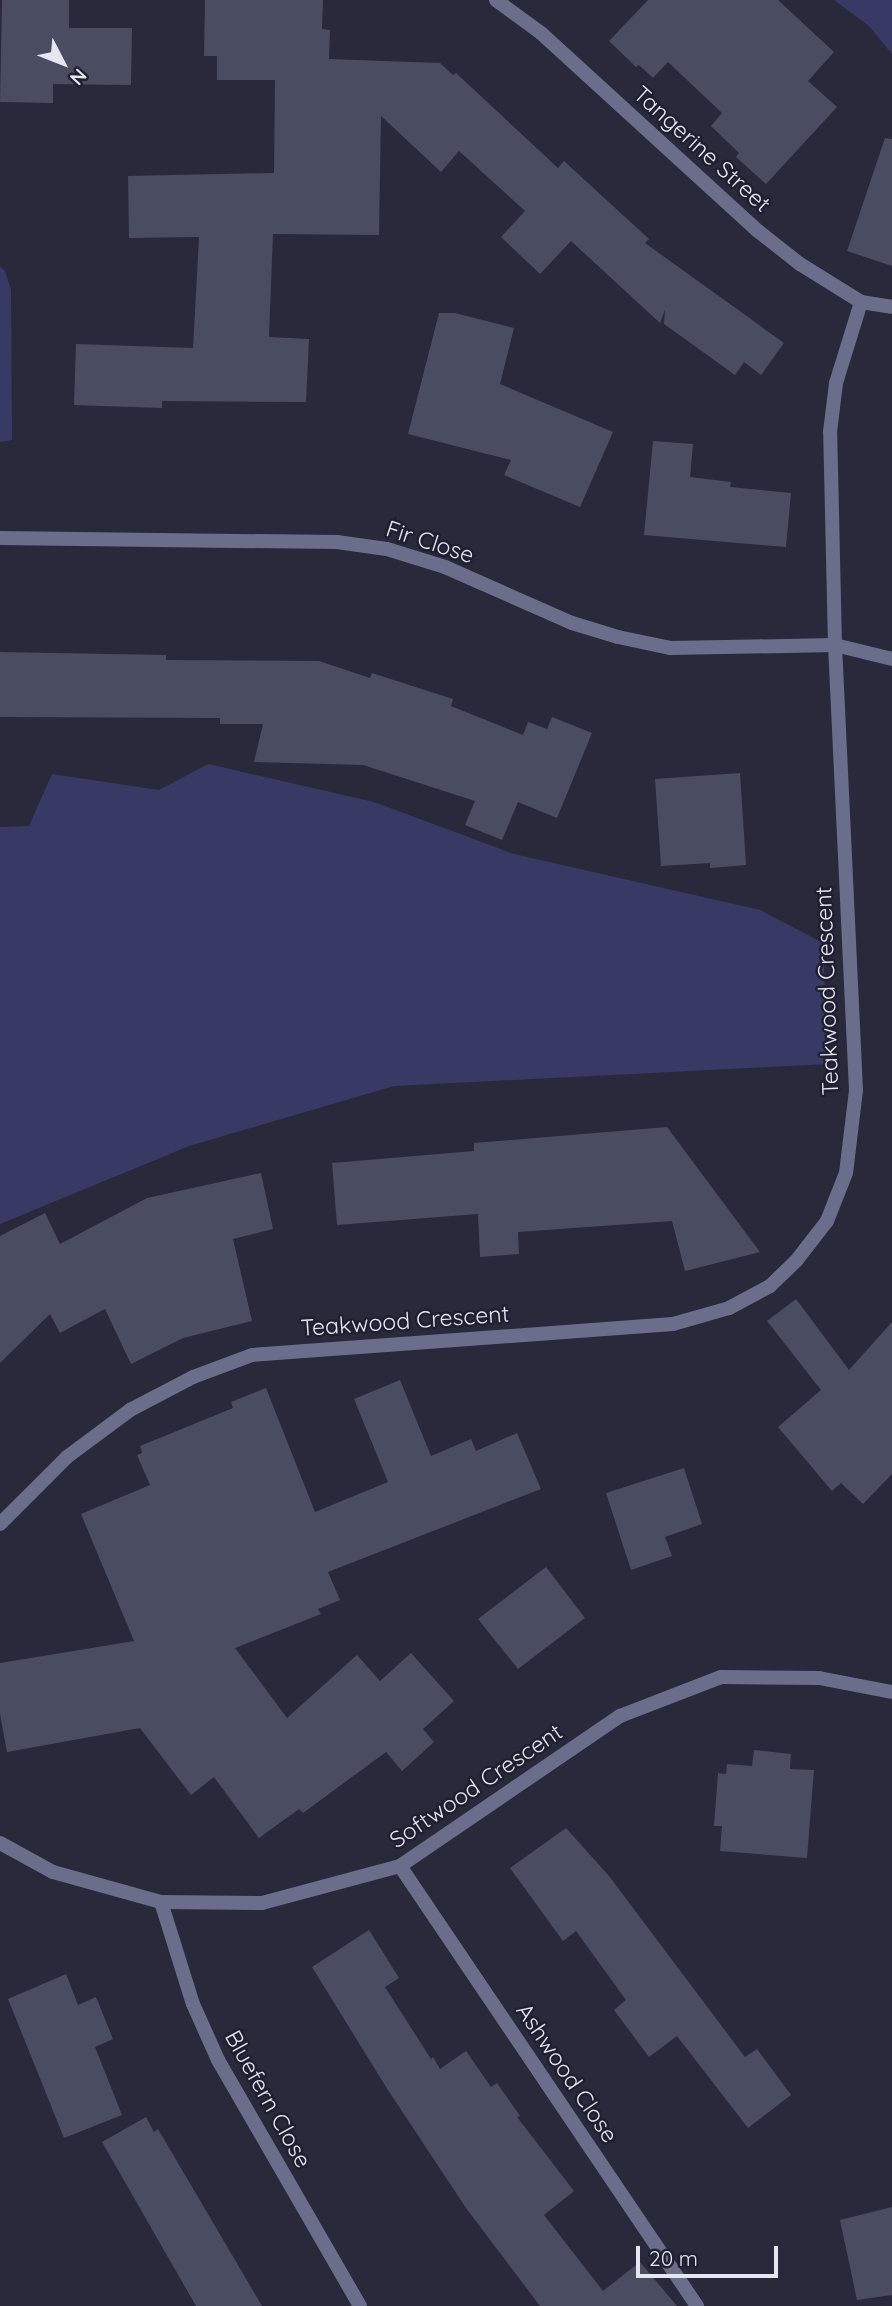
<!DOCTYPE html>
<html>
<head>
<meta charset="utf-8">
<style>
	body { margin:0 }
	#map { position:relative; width:892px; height:2306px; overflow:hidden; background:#28293b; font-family:Quicksand,sans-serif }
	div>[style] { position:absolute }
	.green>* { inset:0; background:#383a65 }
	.building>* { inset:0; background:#4a4c60 }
	.minor>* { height:14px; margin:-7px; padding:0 7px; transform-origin:7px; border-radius:7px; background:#6b6e8b }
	span { translate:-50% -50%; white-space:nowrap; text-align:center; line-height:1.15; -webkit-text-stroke:5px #1e2031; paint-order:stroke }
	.street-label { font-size:23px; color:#e4e6f1 }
	.north { position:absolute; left:28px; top:28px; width:70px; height:70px; -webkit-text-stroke:5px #1e2031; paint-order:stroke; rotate:132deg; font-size:19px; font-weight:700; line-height:28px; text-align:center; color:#e4e6f1 }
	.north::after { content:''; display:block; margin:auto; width:24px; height:32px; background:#e4e6f1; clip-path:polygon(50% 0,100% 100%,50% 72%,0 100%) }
	.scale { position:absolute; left:636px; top:2246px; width:142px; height:32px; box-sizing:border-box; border:4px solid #e4e6f1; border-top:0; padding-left:9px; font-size:21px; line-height:24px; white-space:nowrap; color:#e4e6f1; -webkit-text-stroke:5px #1e2031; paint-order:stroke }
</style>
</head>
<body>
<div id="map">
	<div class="green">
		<i style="clip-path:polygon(834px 0,892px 0,892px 54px,869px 26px)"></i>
		<i style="clip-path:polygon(0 267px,5px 271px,11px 290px,12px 440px,0 442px)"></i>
		<i style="clip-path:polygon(208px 764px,374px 802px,514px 854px,760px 910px,823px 943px,828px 1064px,394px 1086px,189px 1146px,0 1224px,0 827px,29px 826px,52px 774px,159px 790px)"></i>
	</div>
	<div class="building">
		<i style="clip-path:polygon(2px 0,69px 0,69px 28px,132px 28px,131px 85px,53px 84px,53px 103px,0 102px)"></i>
		<i style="clip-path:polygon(205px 0,323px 0,322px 29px,330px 30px,329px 59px,440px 63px,453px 75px,456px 73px,558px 168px,564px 161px,649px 239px,645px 243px,784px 343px,761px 375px,744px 362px,735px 375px,664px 324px,665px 310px,660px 323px,571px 241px,540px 274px,501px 237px,525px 211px,459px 151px,441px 172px,381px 116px,379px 235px,273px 234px,269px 337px,309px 339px,306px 402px,162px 401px,162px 408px,74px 405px,76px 344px,193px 348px,199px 237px,129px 238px,128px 176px,274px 173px,275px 80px,217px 80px,217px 56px,204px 56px)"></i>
		<i style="clip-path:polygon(648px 0,778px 0,834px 52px,808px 81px,837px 107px,766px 184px,736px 157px,739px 153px,711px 126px,722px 113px,668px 62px,653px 78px,639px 65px,636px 67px,609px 41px)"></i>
		<i style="clip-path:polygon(885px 138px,892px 139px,892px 266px,847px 251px)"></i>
		<i style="clip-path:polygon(439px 313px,455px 313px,514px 328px,500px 384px,613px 432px,580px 507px,504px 475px,511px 460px,408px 434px)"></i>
		<i style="clip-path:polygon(653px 441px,693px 444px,690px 477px,731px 482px,730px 487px,791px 493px,786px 547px,644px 535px)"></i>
		<i style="clip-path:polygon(0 652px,166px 655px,166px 660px,319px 661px,370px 678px,372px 673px,453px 699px,451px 706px,523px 735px,528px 722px,547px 729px,552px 717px,592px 733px,557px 818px,518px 802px,502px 840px,465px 825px,475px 801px,363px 765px,254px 762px,263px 724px,220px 724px,220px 718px,0 717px)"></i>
		<i style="clip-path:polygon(740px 773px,746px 865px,710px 868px,710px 863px,661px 866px,655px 779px)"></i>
		<i style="clip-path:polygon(667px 1127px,760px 1252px,685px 1271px,672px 1221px,518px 1232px,519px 1254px,480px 1257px,478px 1214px,337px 1225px,332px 1163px,474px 1151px,474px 1143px)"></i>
		<i style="clip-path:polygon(261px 1173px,273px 1229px,233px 1239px,252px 1321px,183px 1338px,131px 1364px,105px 1309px,60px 1333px,50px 1314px,0 1363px,0 1236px,45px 1213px,60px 1244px,147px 1198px)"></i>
		<i style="clip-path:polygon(796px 1299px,849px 1370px,892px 1322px,892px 1474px,863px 1504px,841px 1483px,832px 1491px,778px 1427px,821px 1390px,767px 1321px)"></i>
		<i style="clip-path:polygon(400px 1380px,431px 1456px,471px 1439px,476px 1451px,517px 1433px,541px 1489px,328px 1572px,340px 1600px,318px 1609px,321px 1614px,235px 1648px,287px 1718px,357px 1655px,380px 1681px,411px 1653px,454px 1701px,423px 1729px,434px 1742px,402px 1771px,386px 1752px,303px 1813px,299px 1809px,259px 1838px,214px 1777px,191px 1795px,140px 1728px,7px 1752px,0 1714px,0 1663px,134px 1641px,81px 1514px,150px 1485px,137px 1455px,142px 1453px,140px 1446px,233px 1408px,231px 1402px,266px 1388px,315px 1512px,388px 1482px,354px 1399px)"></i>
		<i style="clip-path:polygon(684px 1468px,702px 1524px,665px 1537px,672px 1556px,631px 1570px,606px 1493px)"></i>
		<i style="clip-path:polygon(546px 1567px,585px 1618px,518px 1669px,478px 1619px)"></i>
		<i style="clip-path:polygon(754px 1750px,791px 1754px,790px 1769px,814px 1770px,807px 1858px,720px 1851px,722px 1826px,714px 1826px,718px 1773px,726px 1774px,727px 1764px,752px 1766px)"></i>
		<i style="clip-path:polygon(566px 1828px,609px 1876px,745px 2057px,757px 2049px,791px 2095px,748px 2128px,677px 2036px,649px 2057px,614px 2010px,626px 2000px,576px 1931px,563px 1941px,510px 1868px)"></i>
		<i style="clip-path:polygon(369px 1930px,399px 1978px,385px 1987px,431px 2059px,433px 2057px,440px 2069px,466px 2051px,491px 2087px,497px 2083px,520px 2116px,517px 2117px,574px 2191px,544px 2215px,603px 2291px,640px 2262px,677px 2306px,540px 2306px,466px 2208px,386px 2087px,312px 1967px)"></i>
		<i style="clip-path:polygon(66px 1974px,78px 2005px,96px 1997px,113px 2039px,95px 2047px,122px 2115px,64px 2138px,8px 1999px)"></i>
		<i style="clip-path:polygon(146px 2117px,154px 2132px,158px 2129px,262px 2306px,196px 2306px,102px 2142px)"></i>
		<i style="clip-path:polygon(892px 2207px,892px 2295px,857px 2300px,840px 2220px)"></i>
	</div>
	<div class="minor">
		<i style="left:496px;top:0;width:56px;rotate:36.3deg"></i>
		<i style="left:541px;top:33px;width:294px;rotate:42.4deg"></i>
		<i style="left:758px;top:231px;width:53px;rotate:38.2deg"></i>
		<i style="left:800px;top:264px;width:72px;rotate:31.9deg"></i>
		<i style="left:861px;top:302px;width:31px;rotate:9deg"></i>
		<i style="left:0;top:538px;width:337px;rotate:0.7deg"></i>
		<i style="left:337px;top:542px;width:50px;rotate:8deg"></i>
		<i style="left:387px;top:549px;width:61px;rotate:17.2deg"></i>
		<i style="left:445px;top:567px;width:139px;rotate:23.8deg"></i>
		<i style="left:572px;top:623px;width:48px;rotate:16.9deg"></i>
		<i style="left:618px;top:637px;width:53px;rotate:11.9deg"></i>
		<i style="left:670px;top:648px;width:165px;rotate:-1deg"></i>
		<i style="left:835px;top:645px;width:59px;rotate:13.8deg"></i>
		<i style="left:0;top:1524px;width:95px;rotate:-45deg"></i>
		<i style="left:67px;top:1457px;width:79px;rotate:-36.7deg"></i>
		<i style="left:130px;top:1410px;width:71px;rotate:-27.6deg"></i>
		<i style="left:193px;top:1377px;width:63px;rotate:-20.4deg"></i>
		<i style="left:252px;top:1355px;width:422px;rotate:-4.2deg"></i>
		<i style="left:673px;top:1324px;width:58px;rotate:-15.9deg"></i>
		<i style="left:729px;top:1308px;width:47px;rotate:-28.2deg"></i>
		<i style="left:770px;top:1286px;width:36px;rotate:-44deg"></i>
		<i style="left:796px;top:1261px;width:51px;rotate:-52.2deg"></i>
		<i style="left:827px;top:1221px;width:52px;rotate:-68.4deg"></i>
		<i style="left:846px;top:1173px;width:84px;rotate:-83.1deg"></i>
		<i style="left:856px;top:1090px;width:445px;rotate:-92.7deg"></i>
		<i style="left:835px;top:645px;width:213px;rotate:-91.3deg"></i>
		<i style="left:830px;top:432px;width:49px;rotate:-83deg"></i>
		<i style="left:836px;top:383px;width:85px;rotate:-72.8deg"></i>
		<i style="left:0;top:1843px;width:60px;rotate:28.7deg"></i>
		<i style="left:53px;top:1872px;width:112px;rotate:15.5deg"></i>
		<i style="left:161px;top:1902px;width:101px;rotate:0.6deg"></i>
		<i style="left:262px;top:1903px;width:143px;rotate:-15deg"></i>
		<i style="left:400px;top:1866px;width:266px;rotate:-34.3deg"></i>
		<i style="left:620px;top:1716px;width:108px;rotate:-21.1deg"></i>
		<i style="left:721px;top:1677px;width:98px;rotate:0.6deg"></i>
		<i style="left:819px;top:1678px;width:74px;rotate:10.9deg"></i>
		<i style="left:400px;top:1866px;width:531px;rotate:55.98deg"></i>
		<i style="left:161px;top:1902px;width:107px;rotate:72.6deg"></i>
		<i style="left:193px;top:2004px;width:61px;rotate:65.9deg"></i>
		<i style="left:218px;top:2060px;width:284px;rotate:60deg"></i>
	</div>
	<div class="street-label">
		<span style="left:702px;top:149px;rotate:42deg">Tangerine Street</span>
		<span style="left:430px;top:542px;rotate:18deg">Fir Close</span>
		<span style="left:827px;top:991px;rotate:-92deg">Teakwood Crescent</span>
		<span style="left:405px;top:1321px;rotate:-4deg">Teakwood Crescent</span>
		<span style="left:476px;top:1786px;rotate:-34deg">Softwood Crescent</span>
		<span style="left:567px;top:2073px;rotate:56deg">Ashwood Close</span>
		<span style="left:268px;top:2099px;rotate:61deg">Bluefern Close</span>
	</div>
	<div class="north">N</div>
	<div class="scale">20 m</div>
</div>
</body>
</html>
